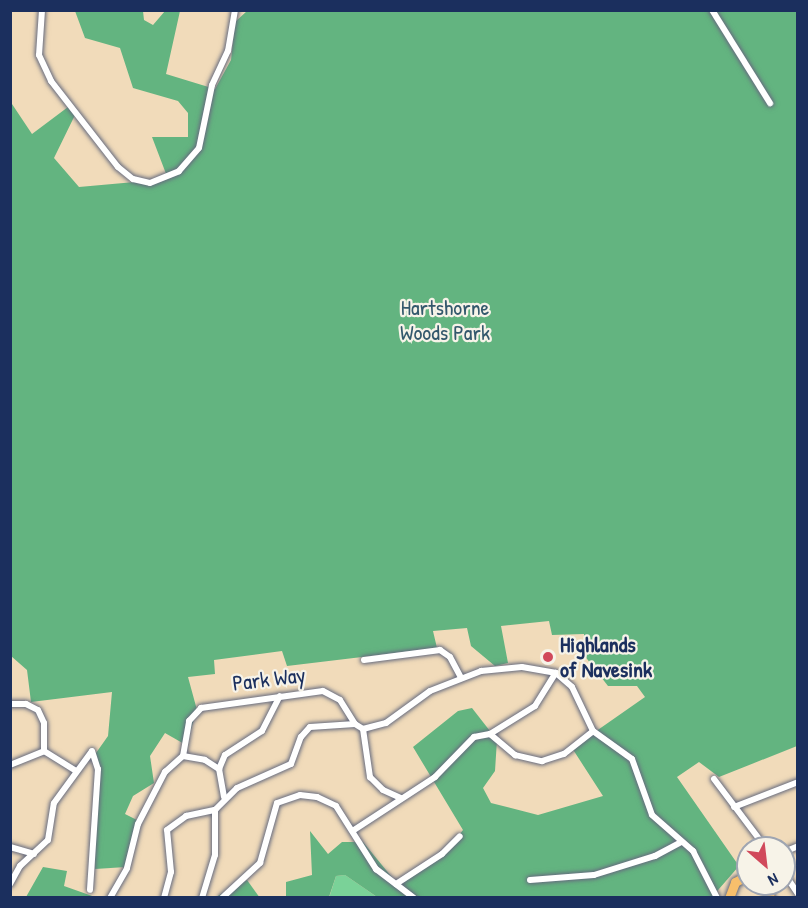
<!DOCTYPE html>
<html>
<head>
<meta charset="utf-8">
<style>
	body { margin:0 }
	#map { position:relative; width:808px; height:908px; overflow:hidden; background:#f1dbba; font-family:"Patrick Hand",sans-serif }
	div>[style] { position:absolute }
	.green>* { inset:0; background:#7ad298 }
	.forest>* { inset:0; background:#63b480 }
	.roads { filter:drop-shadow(0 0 2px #666b7e) drop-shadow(0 0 2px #666b7e) }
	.minor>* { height:6px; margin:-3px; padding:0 3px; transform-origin:3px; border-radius:3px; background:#fff }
	.trunk>* { height:9px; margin:-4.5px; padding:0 4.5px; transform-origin:4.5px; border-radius:4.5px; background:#f8bf6c }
	.dots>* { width:16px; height:16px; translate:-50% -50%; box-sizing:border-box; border:3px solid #f7f3e8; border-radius:50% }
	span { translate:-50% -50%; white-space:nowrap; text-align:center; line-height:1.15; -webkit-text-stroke:4.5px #f7f3e8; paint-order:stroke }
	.park-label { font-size:22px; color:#33586c }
	.poi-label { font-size:22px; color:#1b2f5e; font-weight:700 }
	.left { translate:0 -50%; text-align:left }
	.street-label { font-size:22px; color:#1b2f5e }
	.frame { position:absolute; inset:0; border:12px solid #1b2f5e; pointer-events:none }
	.north { position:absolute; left:736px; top:836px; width:60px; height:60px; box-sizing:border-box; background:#f7f3e8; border:2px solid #9fa5b1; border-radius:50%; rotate:152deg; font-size:16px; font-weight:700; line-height:24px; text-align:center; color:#1b2f5e }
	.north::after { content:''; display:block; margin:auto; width:21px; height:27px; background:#d1495b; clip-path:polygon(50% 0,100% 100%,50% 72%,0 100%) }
</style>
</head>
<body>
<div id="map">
	<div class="green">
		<i style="clip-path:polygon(345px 875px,377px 897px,329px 898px,336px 876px)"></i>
	</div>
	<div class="forest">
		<i style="clip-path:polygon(75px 11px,143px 11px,144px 20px,153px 25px,165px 11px,180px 11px,166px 74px,215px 89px,231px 60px,235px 22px,247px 11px,797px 11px,797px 746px,719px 777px,699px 762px,677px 777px,739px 866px,712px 897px,377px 897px,345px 875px,336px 876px,329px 897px,286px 897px,286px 882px,312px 875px,310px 831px,328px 854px,342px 842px,363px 842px,395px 881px,445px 853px,463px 830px,413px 747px,458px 711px,472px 708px,497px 740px,495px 771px,483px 788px,491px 803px,538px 815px,603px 796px,572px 748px,645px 697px,637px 686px,608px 686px,584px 655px,584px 634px,552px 635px,549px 621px,501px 626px,508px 663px,495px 666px,471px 646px,467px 628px,433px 631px,437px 648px,287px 666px,282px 651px,214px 660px,215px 674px,188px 677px,197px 710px,186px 745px,165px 733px,150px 756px,154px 783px,133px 796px,125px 814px,139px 821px,126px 867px,95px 869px,96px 753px,108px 736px,112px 692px,31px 702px,27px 670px,11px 656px,10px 101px,32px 134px,68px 107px,75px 115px,54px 158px,79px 187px,168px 179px,152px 137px,188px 137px,188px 113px,178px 101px,133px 88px,120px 48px,85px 38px)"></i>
		<i style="clip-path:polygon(43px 867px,67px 871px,64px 886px,95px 897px,26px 897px)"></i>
		<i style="clip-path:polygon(247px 880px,260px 898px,214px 898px)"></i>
	</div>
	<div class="roads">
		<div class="minor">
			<i style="left:42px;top:10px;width:45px;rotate:93.8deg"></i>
			<i style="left:39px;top:55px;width:29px;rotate:65deg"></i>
			<i style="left:51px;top:81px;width:109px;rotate:52.1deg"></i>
			<i style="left:118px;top:167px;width:19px;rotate:39deg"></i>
			<i style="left:133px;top:179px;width:17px;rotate:13deg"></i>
			<i style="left:150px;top:183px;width:31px;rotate:-22deg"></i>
			<i style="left:179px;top:171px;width:30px;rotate:-49deg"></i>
			<i style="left:199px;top:148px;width:64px;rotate:-78.3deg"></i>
			<i style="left:212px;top:85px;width:38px;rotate:-65deg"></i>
			<i style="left:228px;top:51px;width:42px;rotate:-80.3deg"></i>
			<i style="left:712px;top:10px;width:110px;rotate:58.1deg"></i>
			<i style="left:364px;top:660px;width:77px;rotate:-7.5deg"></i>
			<i style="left:440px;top:650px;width:12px;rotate:35deg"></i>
			<i style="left:450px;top:657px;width:24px;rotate:62deg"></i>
			<i style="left:10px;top:704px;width:16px"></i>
			<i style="left:26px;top:704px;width:13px;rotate:27deg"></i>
			<i style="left:38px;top:710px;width:14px;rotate:65deg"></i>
			<i style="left:44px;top:723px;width:28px;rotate:90deg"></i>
			<i style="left:44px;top:751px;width:36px;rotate:32deg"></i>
			<i style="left:363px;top:729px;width:24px;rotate:-15deg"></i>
			<i style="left:386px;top:723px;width:54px;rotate:-36deg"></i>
			<i style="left:430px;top:691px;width:55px;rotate:-21.4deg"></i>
			<i style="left:481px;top:671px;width:41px;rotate:-5.6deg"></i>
			<i style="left:522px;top:667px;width:35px;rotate:10deg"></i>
			<i style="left:556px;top:673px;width:21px;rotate:41deg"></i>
			<i style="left:572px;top:687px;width:49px;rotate:64.5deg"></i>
			<i style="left:593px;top:731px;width:48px;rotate:35.7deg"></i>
			<i style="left:632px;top:759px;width:59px;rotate:70.3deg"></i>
			<i style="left:652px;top:815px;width:55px;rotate:41.3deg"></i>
			<i style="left:693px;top:851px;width:53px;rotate:62.9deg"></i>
			<i style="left:490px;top:734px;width:53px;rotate:-31.9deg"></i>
			<i style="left:535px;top:706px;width:39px;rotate:-58deg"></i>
			<i style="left:183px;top:756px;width:36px;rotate:-80deg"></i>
			<i style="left:189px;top:721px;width:18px;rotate:-47deg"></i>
			<i style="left:201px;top:708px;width:123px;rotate:-7.9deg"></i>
			<i style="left:323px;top:691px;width:19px;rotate:28deg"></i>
			<i style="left:340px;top:700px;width:28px;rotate:58deg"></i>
			<i style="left:355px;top:724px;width:9px;rotate:32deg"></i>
			<i style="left:363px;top:729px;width:49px;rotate:81.7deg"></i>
			<i style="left:370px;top:777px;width:18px;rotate:45deg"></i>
			<i style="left:383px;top:790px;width:20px;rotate:24deg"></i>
			<i style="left:10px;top:765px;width:37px;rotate:-22deg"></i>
			<i style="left:714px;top:779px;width:86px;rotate:53deg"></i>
			<i style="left:224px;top:797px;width:28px;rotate:-100deg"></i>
			<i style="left:219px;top:769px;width:15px;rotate:-67deg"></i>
			<i style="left:225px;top:755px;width:44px;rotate:-33deg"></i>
			<i style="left:262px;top:731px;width:39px;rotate:-63deg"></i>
			<i style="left:734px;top:807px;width:69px;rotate:-21.3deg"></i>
			<i style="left:215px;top:810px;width:31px;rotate:-45deg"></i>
			<i style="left:237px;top:788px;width:59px;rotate:-24deg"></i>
			<i style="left:291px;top:764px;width:29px;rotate:-70deg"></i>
			<i style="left:301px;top:737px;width:13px;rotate:-48deg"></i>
			<i style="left:310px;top:727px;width:45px;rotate:-3.8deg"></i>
			<i style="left:354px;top:830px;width:97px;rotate:-33.2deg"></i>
			<i style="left:435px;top:777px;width:56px;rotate:-45.7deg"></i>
			<i style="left:474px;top:737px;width:16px;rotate:-11deg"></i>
			<i style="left:490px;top:734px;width:33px;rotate:40deg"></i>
			<i style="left:515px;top:755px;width:28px;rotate:13deg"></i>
			<i style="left:542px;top:761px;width:23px;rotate:-18deg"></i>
			<i style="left:564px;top:754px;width:37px;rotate:-38deg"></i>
			<i style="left:10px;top:847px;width:25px;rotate:16deg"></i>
			<i style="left:784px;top:852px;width:15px;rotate:-23deg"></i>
			<i style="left:784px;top:873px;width:25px;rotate:56deg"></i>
			<i style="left:530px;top:880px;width:64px;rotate:-4.5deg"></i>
			<i style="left:594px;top:875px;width:64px;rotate:-17.3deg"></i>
			<i style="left:655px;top:856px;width:30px;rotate:-28deg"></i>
			<i style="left:10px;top:884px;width:21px;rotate:-61deg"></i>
			<i style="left:20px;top:866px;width:38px;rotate:-43deg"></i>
			<i style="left:48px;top:840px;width:37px;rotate:-81deg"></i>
			<i style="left:54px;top:803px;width:64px;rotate:-53.8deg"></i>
			<i style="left:92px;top:751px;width:19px;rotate:72deg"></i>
			<i style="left:98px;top:769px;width:121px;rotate:93.8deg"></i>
			<i style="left:396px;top:884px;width:55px;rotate:-33.1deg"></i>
			<i style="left:442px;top:854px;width:25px;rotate:-45deg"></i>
			<i style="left:110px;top:898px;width:34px;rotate:-60deg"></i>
			<i style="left:127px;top:868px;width:45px;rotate:-76deg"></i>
			<i style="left:138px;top:824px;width:59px;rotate:-62.6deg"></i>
			<i style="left:165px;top:772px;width:24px;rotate:-42deg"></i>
			<i style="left:183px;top:756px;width:22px;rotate:10deg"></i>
			<i style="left:205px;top:760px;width:17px;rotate:33deg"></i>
			<i style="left:164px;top:898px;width:27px;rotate:-75deg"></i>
			<i style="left:171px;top:872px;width:42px;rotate:-95.4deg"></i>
			<i style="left:167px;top:830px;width:24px;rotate:-36deg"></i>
			<i style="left:186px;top:816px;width:30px;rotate:-12deg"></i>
			<i style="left:202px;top:898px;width:45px;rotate:-73.2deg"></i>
			<i style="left:215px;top:855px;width:45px;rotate:-90deg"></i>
			<i style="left:222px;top:898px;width:52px;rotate:-42.6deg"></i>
			<i style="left:260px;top:863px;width:62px;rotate:-74.2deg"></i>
			<i style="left:277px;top:803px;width:24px;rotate:-19deg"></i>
			<i style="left:300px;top:795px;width:17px;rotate:7deg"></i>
			<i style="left:317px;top:797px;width:21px;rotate:25deg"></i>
			<i style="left:336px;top:806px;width:75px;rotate:57.6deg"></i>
			<i style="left:376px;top:869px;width:48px;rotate:37.3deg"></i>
		</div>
		<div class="trunk">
			<i style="left:767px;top:884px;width:14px;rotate:78deg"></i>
			<i style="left:729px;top:898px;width:17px;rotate:-69deg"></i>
			<i style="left:735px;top:882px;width:15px;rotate:-28deg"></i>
		</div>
	</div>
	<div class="dots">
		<i style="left:548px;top:657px;background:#d1495b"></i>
	</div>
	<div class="park-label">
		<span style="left:445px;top:320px">Hartshorne<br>Woods Park</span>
	</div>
	<div class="poi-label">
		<span class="left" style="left:560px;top:657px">Highlands<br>of Navesink</span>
	</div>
	<div class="street-label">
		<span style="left:269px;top:679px;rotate:-7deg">Park Way</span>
	</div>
	<div class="frame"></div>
	<div class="north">N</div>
</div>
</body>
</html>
